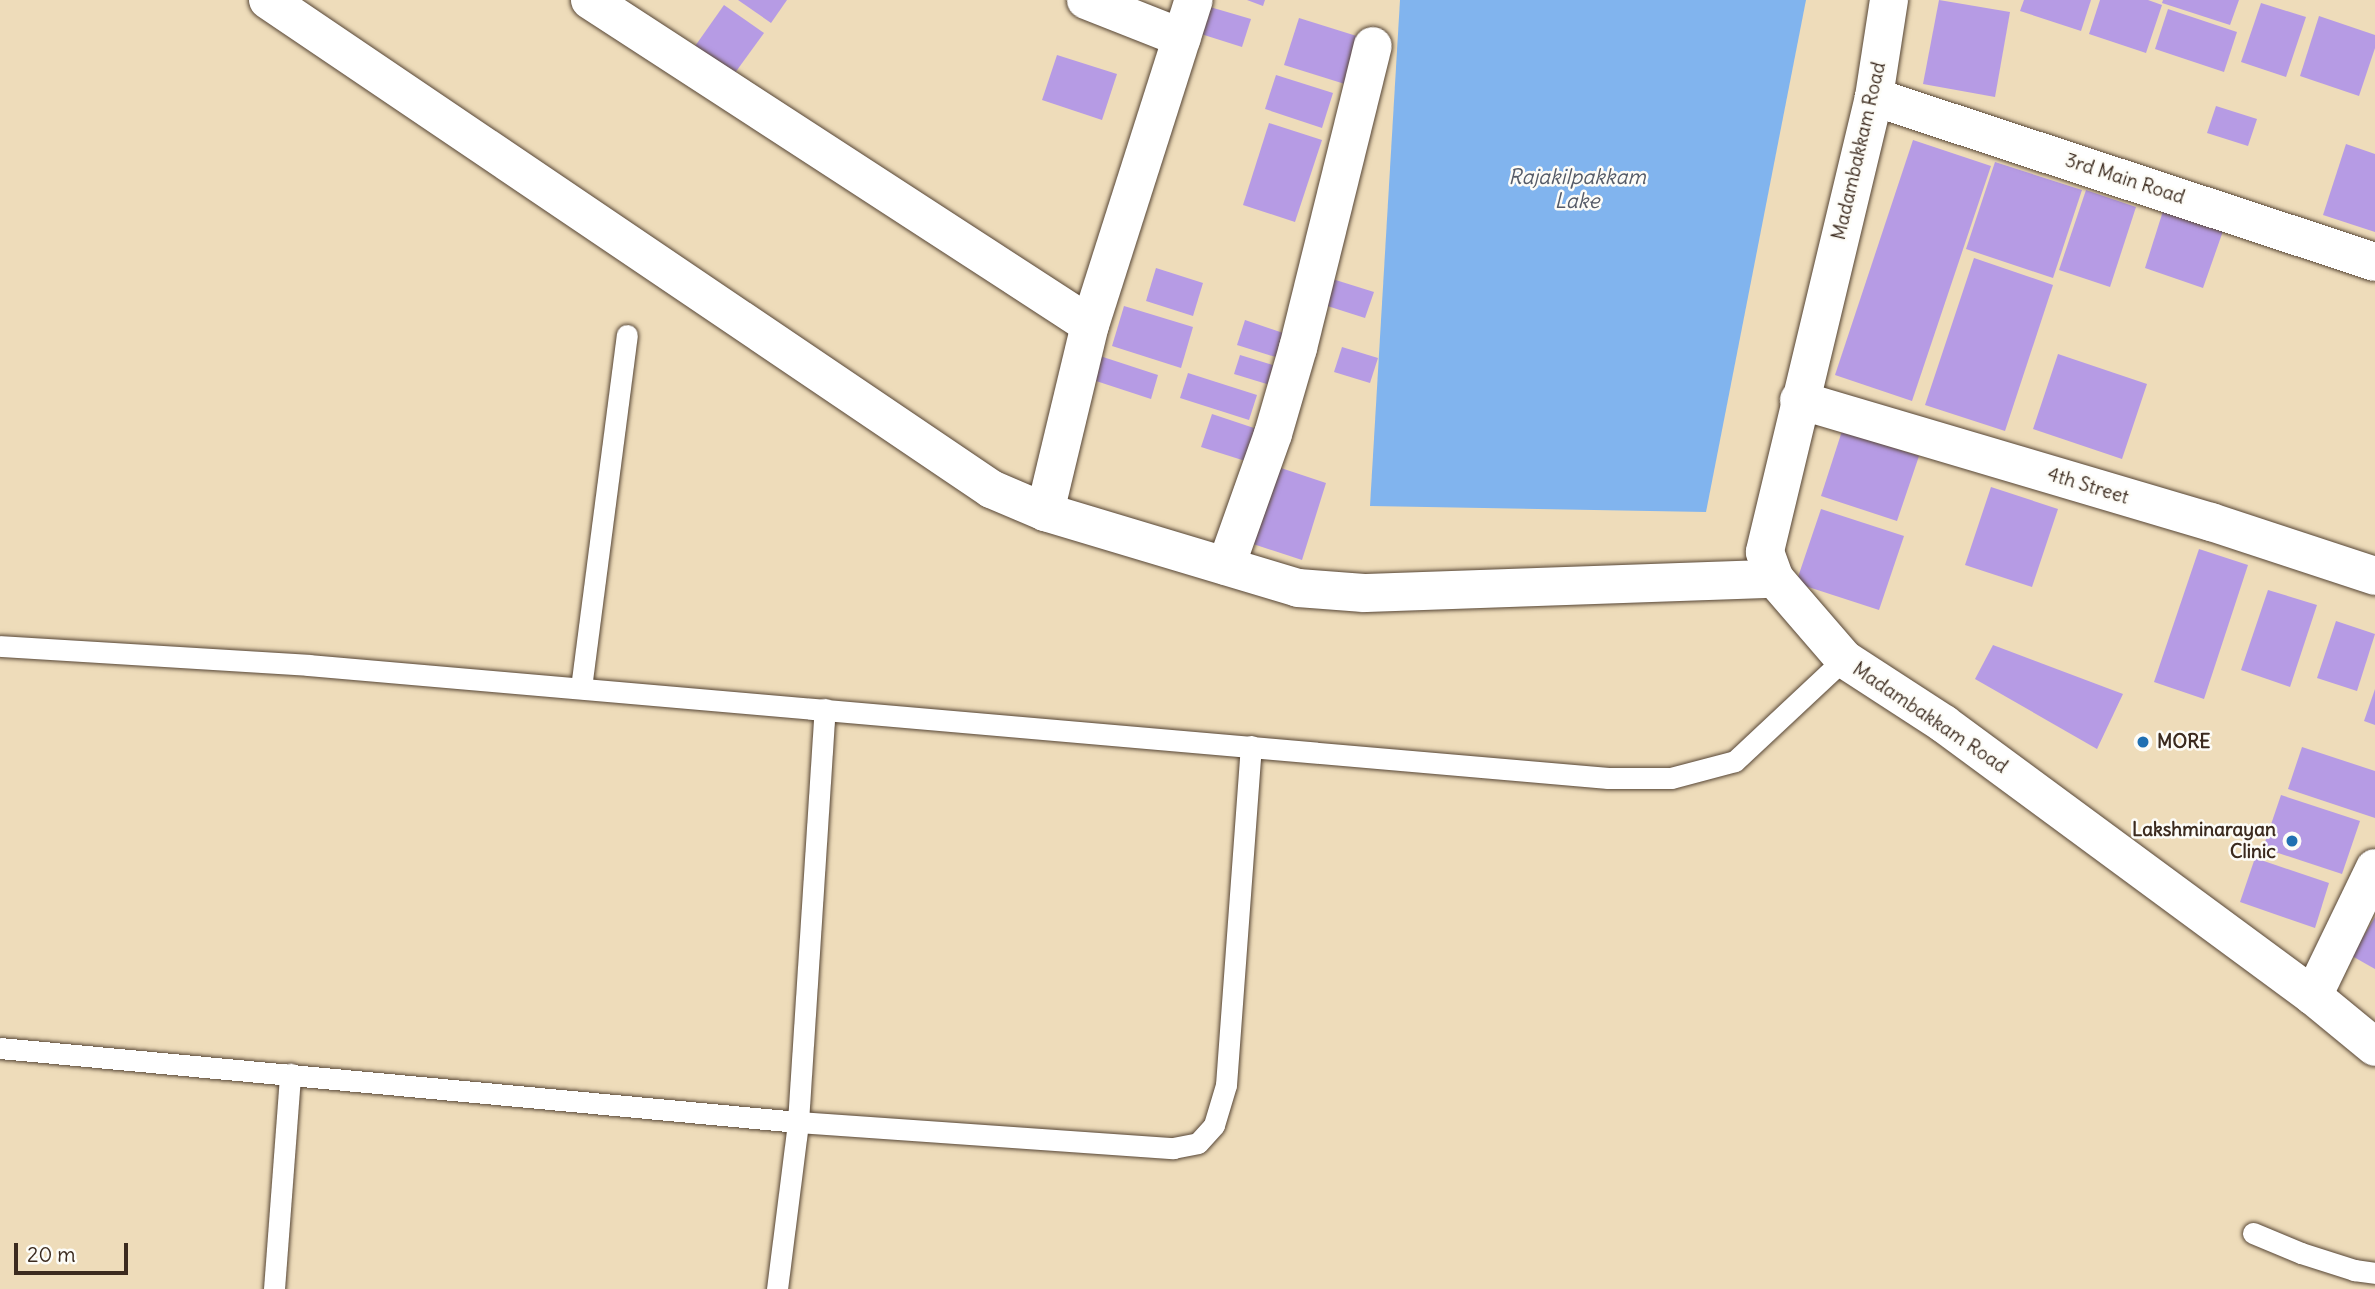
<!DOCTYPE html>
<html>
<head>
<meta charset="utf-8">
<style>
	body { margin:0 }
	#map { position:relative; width:2375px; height:1289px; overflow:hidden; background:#eedcba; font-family:Delius,sans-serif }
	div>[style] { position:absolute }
	.water>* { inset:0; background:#81b4ee }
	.building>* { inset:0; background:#b69be4 }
	.roads { filter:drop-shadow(0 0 2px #564535) drop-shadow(0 0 2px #564535) }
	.lane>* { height:21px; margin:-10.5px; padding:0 10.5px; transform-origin:10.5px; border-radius:10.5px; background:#fff }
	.street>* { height:38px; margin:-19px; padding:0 19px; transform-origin:19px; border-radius:19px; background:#fff }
	.secondary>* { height:38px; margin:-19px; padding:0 19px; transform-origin:19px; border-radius:19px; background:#fff }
	.dots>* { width:19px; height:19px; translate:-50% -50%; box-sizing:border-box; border:4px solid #fdfcf7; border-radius:50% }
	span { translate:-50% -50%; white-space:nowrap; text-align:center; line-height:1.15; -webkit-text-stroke:5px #fdfcf7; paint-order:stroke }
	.street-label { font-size:19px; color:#3b2a1e }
	.poi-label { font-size:19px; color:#3b2a1e; font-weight:700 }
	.left { translate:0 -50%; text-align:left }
	.right { translate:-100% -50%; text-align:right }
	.water-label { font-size:21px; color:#545a67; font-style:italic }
	.scale { position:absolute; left:14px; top:1243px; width:114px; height:32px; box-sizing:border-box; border:4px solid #3b2a1e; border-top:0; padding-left:9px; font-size:21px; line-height:24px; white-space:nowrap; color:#3b2a1e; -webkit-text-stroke:5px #fdfcf7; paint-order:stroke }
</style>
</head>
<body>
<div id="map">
	<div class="water">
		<i style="clip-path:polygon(1400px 0,1806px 0,1706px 512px,1370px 506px)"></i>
	</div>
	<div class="building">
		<i style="clip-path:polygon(738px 0,787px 0,771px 23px)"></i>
		<i style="clip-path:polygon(1247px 0,1265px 0,1263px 6px)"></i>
		<i style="clip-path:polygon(1939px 0,2010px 12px,1995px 97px,1923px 84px)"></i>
		<i style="clip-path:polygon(2024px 0,2091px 0,2081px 31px,2020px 11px)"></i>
		<i style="clip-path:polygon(2100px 0,2148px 0,2162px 5px,2146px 53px,2089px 34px)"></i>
		<i style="clip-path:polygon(2163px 0,2239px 0,2230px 25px,2162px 3px)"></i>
		<i style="clip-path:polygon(2261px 3px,2306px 17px,2286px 77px,2241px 62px)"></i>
		<i style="clip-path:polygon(724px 5px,764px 33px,732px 77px,693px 49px)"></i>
		<i style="clip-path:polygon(1210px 7px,1251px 19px,1242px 47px,1201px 34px)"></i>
		<i style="clip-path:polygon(2168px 9px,2237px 32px,2224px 72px,2155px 49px)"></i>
		<i style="clip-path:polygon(2319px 16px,2375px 35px,2375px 48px,2359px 96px,2300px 76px)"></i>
		<i style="clip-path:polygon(1299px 18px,1363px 38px,1348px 85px,1284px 65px)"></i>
		<i style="clip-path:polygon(1057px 55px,1117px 74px,1102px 120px,1042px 100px)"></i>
		<i style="clip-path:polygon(1276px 75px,1333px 93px,1322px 128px,1265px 109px)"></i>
		<i style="clip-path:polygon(2216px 106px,2257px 119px,2248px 146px,2207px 133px)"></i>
		<i style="clip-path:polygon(1269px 123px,1322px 140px,1295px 222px,1243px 205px)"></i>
		<i style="clip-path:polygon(1913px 140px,1991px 166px,1912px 401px,1835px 375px)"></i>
		<i style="clip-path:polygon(2346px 144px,2375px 154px,2375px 232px,2323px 215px)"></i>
		<i style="clip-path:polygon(1995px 162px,2082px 190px,2053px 278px,1966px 249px)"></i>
		<i style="clip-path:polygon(2086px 190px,2136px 207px,2110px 287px,2059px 270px)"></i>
		<i style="clip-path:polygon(2163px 211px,2223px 231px,2203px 288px,2145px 268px)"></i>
		<i style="clip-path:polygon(1974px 258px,2053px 285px,2005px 431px,1925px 405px)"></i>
		<i style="clip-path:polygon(1156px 268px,1203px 283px,1193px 316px,1146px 301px)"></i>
		<i style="clip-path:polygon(1326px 277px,1374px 292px,1365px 318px,1318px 303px)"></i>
		<i style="clip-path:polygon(1124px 306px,1193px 327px,1181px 368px,1112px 346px)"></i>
		<i style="clip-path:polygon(1245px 320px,1289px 335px,1282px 359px,1237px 345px)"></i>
		<i style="clip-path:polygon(1342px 347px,1378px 358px,1370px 383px,1334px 372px)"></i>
		<i style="clip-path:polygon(2058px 354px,2147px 384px,2122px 459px,2033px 429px)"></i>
		<i style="clip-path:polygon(1240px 355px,1276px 366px,1270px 385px,1234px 374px)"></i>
		<i style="clip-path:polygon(1100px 356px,1158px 375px,1151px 399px,1093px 380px)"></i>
		<i style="clip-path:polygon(1188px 373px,1257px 395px,1249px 420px,1180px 398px)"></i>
		<i style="clip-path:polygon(1212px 414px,1269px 433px,1258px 465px,1201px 447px)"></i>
		<i style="clip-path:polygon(1842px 431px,1919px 456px,1897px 521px,1821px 496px)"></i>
		<i style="clip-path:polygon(1275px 466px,1326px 483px,1302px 560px,1250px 543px)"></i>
		<i style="clip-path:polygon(1991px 487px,2058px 509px,2032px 587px,1965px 565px)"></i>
		<i style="clip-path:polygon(1821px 509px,1904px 536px,1879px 610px,1796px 583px)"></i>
		<i style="clip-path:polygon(2199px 549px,2248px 565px,2204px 699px,2154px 682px)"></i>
		<i style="clip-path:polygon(2268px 590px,2317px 605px,2290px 687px,2241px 670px)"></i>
		<i style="clip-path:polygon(2336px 621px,2375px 634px,2357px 691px,2317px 678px)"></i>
		<i style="clip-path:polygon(1993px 645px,2123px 694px,2097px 749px,1975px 679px)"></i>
		<i style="clip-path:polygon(2375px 689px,2375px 725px,2364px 721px)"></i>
		<i style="clip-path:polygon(2302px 747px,2375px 771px,2375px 818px,2288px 789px)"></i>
		<i style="clip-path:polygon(2281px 795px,2360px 821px,2342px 874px,2263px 848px)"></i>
		<i style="clip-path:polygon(2255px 858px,2329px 883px,2315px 928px,2240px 902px)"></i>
		<i style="clip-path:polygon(2375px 917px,2375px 969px,2352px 956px)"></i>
	</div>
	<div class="roads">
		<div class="lane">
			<i style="left:0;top:646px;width:309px;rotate:3.5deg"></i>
			<i style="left:308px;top:665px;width:1305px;rotate:4.97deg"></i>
			<i style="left:1608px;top:778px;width:63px"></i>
			<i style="left:1671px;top:778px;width:66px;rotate:-14.9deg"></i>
			<i style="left:1735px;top:761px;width:149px;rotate:-43.1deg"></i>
			<i style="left:581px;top:688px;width:356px;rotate:-82.6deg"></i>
			<i style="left:0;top:1048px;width:801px;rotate:5.3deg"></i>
			<i style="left:798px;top:1122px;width:414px;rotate:-86.3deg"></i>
			<i style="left:2253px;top:1233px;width:52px;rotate:22.6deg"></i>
			<i style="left:2301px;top:1253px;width:56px;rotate:17.8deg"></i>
			<i style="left:2354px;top:1270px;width:21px;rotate:8deg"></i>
			<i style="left:274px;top:1289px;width:216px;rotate:-85.7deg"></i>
			<i style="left:777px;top:1289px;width:168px;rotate:-82.8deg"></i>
			<i style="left:798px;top:1122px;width:376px;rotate:4deg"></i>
			<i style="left:1173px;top:1148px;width:25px;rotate:-11deg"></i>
			<i style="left:1198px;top:1143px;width:24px;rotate:-48deg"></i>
			<i style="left:1214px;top:1125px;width:42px;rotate:-73.3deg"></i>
			<i style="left:1226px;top:1085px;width:340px;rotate:-85.8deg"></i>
		</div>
		<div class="street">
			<i style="left:268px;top:0;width:873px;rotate:34.07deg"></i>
			<i style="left:991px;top:489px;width:59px;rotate:23.1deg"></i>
			<i style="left:1045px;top:512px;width:264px;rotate:16.7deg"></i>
			<i style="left:1298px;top:588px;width:66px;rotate:4.3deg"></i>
			<i style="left:1364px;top:593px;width:411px;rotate:-2deg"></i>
			<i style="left:590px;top:0;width:596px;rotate:33.02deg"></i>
			<i style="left:1086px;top:0;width:103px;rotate:21.6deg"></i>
			<i style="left:1874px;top:97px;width:527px;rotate:18.23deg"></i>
			<i style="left:1799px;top:400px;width:430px;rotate:16.5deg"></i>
			<i style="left:2211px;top:522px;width:173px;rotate:18.2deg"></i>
			<i style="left:1045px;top:512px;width:192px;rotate:-76.5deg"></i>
			<i style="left:1090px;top:325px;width:341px;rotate:-72.3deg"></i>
			<i style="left:1226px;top:566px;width:140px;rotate:-70.4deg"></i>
			<i style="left:1273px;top:434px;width:90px;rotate:-73.8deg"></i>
			<i style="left:1298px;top:348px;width:311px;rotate:-76.1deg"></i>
			<i style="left:2313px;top:996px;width:142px;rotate:-64.2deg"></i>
		</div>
		<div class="secondary">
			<i style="left:1889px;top:0;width:98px;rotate:98.8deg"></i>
			<i style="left:1874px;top:97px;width:468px;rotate:103.5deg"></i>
			<i style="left:1765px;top:552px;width:29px;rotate:70deg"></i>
			<i style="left:1775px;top:579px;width:106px;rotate:49.2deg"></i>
			<i style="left:1844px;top:659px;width:119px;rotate:33deg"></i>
			<i style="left:1944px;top:724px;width:458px;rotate:36.4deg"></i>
			<i style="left:2313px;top:996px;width:80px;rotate:39.4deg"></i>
		</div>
	</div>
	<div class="dots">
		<i style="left:2143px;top:742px;background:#1f6fb2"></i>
		<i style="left:2292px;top:841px;background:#1f6fb2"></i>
	</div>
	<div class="street-label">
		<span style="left:1859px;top:151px;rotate:-77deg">Madambakkam Road</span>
		<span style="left:2125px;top:179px;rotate:18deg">3rd Main Road</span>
		<span style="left:2088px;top:486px;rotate:17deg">4th Street</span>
		<span style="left:1930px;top:718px;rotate:34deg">Madambakkam Road</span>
	</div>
	<div class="poi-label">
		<span class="left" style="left:2157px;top:742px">MORE</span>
		<span class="right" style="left:2276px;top:841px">Lakshminarayan<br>Clinic</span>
	</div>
	<div class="water-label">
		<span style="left:1577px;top:189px">Rajakilpakkam<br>Lake</span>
	</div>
	<div class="scale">20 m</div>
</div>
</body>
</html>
